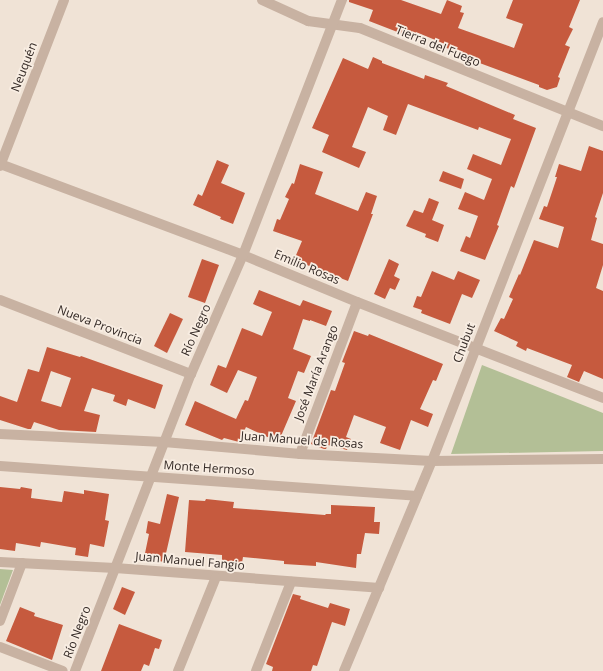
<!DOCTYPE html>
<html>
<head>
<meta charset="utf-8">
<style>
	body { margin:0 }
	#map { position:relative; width:603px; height:671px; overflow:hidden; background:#f0e3d6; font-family:"Open Sans",sans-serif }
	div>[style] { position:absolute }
	.green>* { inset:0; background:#b3bf96 }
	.building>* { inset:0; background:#c65a3e }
	.minor>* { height:10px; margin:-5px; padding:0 5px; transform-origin:5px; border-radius:5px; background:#c8b2a2 }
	span { translate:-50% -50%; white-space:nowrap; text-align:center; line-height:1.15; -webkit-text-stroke:3.5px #f8ede2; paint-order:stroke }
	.street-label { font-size:12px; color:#332925 }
</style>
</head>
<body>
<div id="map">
	<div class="green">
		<i style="clip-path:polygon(482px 365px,603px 413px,603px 451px,451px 454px)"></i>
		<i style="clip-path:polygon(0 569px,13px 570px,0 605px)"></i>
	</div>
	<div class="building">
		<i style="clip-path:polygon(349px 0,401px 0,441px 14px,447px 0,462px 6px,460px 12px,464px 13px,458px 28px,514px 48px,523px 24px,506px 18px,513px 0,580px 0,569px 27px,573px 29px,565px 45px,570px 47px,558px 77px,560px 78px,557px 87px,547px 90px,539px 87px,539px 85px,466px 58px,467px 56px,444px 47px,445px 44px,416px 32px,413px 38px,369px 21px,373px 10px,349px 2px)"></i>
		<i style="clip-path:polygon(373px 57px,382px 61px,382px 63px,424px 79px,425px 75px,448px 83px,446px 86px,515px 115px,513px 119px,536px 128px,514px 188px,511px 186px,497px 225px,499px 226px,485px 260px,460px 251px,466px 236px,470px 238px,478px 216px,458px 209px,465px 192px,484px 200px,492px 179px,467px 169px,473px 154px,501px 165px,511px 139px,479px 127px,478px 130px,408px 104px,396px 135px,383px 130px,388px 116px,368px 107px,352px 147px,366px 152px,359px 168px,322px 152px,329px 135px,312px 128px,343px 58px,368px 69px)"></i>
		<i style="clip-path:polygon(589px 146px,603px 151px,603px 193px,595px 217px,597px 218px,591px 240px,603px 244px,603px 265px,596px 288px,603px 291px,603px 379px,584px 371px,579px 382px,567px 377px,572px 365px,527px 348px,526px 351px,516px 346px,518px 342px,494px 331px,501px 318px,504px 319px,513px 299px,509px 297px,519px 274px,520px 275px,534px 240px,558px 248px,564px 227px,539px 219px,544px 206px,547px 207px,557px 177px,555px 177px,559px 164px,581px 171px)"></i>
		<i style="clip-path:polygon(217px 160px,229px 165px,221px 183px,245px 193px,233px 224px,220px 219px,221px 217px,193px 205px,198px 194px,202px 196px)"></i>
		<i style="clip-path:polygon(300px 164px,323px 172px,315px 194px,358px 211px,366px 192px,377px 196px,371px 214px,373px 214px,348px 281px,294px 260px,302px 241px,273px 231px,277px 219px,280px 220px,289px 199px,285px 197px,292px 183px,294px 184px)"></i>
		<i style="clip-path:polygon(443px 171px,464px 179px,461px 189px,439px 181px)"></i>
		<i style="clip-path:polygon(429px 198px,439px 202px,432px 220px,444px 225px,438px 242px,425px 237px,426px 234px,406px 226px,414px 210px,423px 213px)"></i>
		<i style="clip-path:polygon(202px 259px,219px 265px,205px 303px,188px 297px)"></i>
		<i style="clip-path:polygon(389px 259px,399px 264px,394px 276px,400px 279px,395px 290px,390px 288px,385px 299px,374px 294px)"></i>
		<i style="clip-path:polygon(432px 271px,454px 280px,458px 271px,480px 280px,472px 298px,462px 294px,450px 324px,421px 313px,422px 310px,413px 307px,417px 296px,421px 297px)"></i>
		<i style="clip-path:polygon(259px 290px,300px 306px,303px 300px,332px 311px,326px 326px,310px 320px,310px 321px,303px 319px,293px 349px,311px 356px,304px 373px,298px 371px,288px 398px,296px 401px,281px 436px,277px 434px,274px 440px,246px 427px,239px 442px,224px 438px,222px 440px,185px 425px,195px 401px,236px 419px,245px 400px,248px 401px,257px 377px,238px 370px,227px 393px,210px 385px,218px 365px,226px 368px,242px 328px,262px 336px,272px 312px,253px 304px)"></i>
		<i style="clip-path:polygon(170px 313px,183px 319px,167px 353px,154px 346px)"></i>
		<i style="clip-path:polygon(354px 331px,368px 336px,369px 334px,443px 364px,436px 381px,433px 380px,420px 409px,433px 414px,428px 427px,411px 420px,400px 450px,380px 443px,386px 427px,354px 415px,346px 437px,351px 439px,347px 450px,328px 445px,326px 449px,324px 449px,311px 444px,331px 390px,335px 391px,345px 363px,342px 362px)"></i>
		<i style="clip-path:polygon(evenodd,47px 347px,80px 357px,81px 356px,163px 385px,155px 409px,128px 399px,126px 406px,113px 401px,115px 395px,92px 388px,84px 411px,100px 415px,96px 432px,59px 430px,34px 422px,31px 429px,28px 429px,0 420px,0 396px,17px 402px,28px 369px,39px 372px,47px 347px,51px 371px,71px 378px,61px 407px,41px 401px,51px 371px)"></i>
		<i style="clip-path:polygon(0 487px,20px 489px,21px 487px,32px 489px,31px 498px,62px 502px,64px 491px,84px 494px,84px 490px,109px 494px,105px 520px,109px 521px,104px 547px,90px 544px,88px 557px,75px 555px,76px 548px,41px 542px,40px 547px,16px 543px,15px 551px,0 549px)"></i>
		<i style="clip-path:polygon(167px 494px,179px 497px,164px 562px,144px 558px,149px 534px,146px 533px,148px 521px,160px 524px)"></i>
		<i style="clip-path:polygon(206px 499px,234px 502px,233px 508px,325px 515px,326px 514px,331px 514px,331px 505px,375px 507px,374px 522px,380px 522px,379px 534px,365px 533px,361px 554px,357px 554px,356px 568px,316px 562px,316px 566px,284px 564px,284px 561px,243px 557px,242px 563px,222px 562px,222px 555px,185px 552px,189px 500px,205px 501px)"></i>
		<i style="clip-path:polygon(122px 587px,135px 592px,125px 615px,113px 609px)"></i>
		<i style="clip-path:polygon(293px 594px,301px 596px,300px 599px,328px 608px,330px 603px,350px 609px,345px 626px,332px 622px,317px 666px,313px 665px,311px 671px,272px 671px,273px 667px,266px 664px)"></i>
		<i style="clip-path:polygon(20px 607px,35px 613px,34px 616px,63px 625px,52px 660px,6px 641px)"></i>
		<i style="clip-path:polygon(119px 624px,162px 640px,159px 649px,155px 648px,149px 666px,144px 664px,141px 671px,101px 671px)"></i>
	</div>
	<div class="minor">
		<i style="left:262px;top:0;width:51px;rotate:24.5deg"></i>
		<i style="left:308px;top:21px;width:52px;rotate:7.7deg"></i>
		<i style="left:360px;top:28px;width:262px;rotate:22deg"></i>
		<i style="left:0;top:164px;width:259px;rotate:20.5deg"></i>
		<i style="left:243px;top:255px;width:123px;rotate:22.4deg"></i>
		<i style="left:357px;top:302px;width:264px;rotate:21.3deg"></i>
		<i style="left:0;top:166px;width:178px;rotate:-68.9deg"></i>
		<i style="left:0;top:300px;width:205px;rotate:21.2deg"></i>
		<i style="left:0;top:434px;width:164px;rotate:2.8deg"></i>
		<i style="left:164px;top:442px;width:137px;rotate:5deg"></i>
		<i style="left:300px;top:454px;width:132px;rotate:3deg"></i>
		<i style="left:432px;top:461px;width:171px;rotate:-0.7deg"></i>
		<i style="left:300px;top:454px;width:162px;rotate:-69.4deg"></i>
		<i style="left:0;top:466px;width:418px;rotate:4.1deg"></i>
		<i style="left:0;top:562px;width:115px;rotate:3deg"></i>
		<i style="left:115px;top:568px;width:265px;rotate:4.3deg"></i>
		<i style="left:0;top:621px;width:62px;rotate:-69.2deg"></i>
		<i style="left:0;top:647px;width:67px;rotate:20.9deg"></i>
		<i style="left:75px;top:671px;width:319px;rotate:-68.7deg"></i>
		<i style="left:191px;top:374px;width:130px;rotate:-66.4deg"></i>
		<i style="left:243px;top:255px;width:274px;rotate:-68.8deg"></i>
		<i style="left:178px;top:671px;width:101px;rotate:-68deg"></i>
		<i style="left:256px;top:671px;width:96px;rotate:-68.5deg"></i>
		<i style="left:344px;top:671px;width:228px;rotate:-67.3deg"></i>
		<i style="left:432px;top:461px;width:471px;rotate:-68.7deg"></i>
	</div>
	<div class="street-label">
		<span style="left:438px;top:46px;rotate:22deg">Tierra del Fuego</span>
		<span style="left:24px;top:67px;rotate:-69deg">Neuquén</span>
		<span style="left:307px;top:267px;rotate:23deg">Emilio Rosas</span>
		<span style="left:100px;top:325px;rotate:21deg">Nueva Provincia</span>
		<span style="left:196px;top:330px;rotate:-66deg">Río Negro</span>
		<span style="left:464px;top:343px;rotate:-69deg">Chubut</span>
		<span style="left:316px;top:373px;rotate:-69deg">José María Arango</span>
		<span style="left:302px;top:440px;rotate:4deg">Juan Manuel de Rosas</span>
		<span style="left:209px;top:468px;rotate:4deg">Monte Hermoso</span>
		<span style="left:190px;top:561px;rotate:5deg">Juan Manuel Fangio</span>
		<span style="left:77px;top:632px;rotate:-69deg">Río Negro</span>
	</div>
</div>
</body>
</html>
